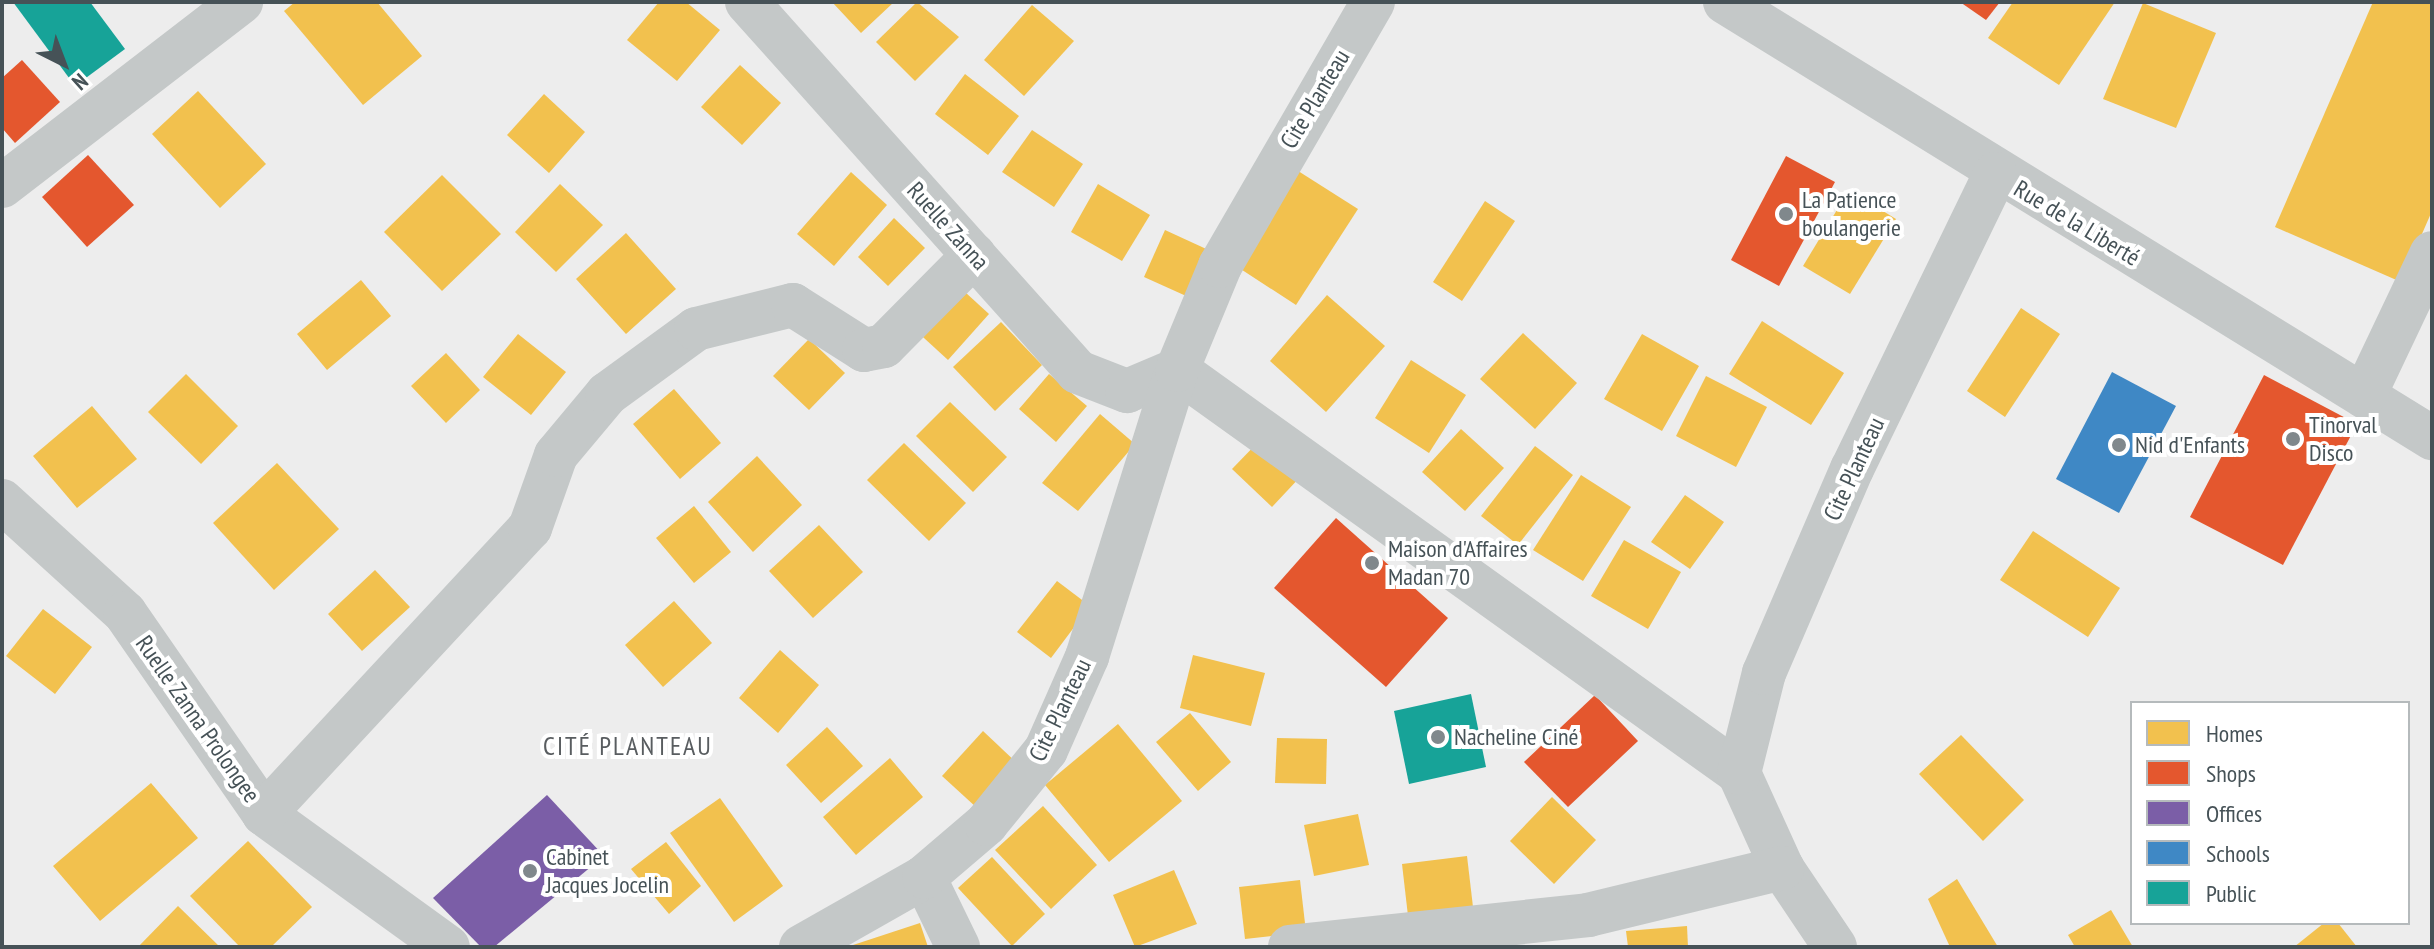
<!DOCTYPE html>
<html>
<head>
<meta charset="utf-8">
<style>
	body { margin:0 }
	#map { position:relative; width:2434px; height:949px; overflow:hidden; background:#ededed; font-family:"PT Sans Narrow",sans-serif }
	div>[style] { position:absolute }
	.homes>* { inset:0; background:#f2c14e }
	.shops>* { inset:0; background:#e4572e }
	.offices>* { inset:0; background:#7b5ea7 }
	.schools>* { inset:0; background:#3f88c5 }
	.public>* { inset:0; background:#17a398 }
	.minor>* { height:44px; margin:-22px; padding:0 22px; transform-origin:22px; border-radius:22px; background:#c4c8c8 }
	.dots>* { width:22px; height:22px; translate:-50% -50%; box-sizing:border-box; border:4px solid #fff; border-radius:50% }
	span { translate:-50% -50%; white-space:nowrap; text-align:center; line-height:1.15; -webkit-text-stroke:8px #fff; paint-order:stroke }
	.street-label { font-size:24px; color:#465257 }
	.poi-label { font-size:24px; color:#465257 }
	.left { translate:0 -50%; text-align:left }
	.neighbourhood-label { font-size:26px; color:#595d60; letter-spacing:2px }
	.frame { position:absolute; inset:0; border:4px solid #465257; pointer-events:none }
	.legend { position:absolute; left:2130px; top:701px; width:280px; height:224px; box-sizing:border-box; background:#fff; border:2px solid #b5babc; margin:0; padding:10px 14px; list-style:none; font-size:24px; color:#465257 }
	.legend li { display:flex; align-items:center; gap:16px; height:40px }
	.legend b { width:40px; border:2px solid #b5babc }
	.north { position:absolute; left:24px; top:24px; width:80px; height:80px; -webkit-text-stroke:6px #fff; paint-order:stroke; rotate:138deg; font-size:22px; font-weight:700; line-height:32px; text-align:center; color:#465257 }
	.north::after { content:''; display:block; margin:auto; width:28px; height:36px; background:#465257; clip-path:polygon(50% 0,100% 100%,50% 72%,0 100%) }
</style>
</head>
<body>
<div id="map">
	<div class="homes">
		<i style="clip-path:polygon(295px 2px,377px 2px,422px 56px,363px 105px,284px 11px)"></i>
		<i style="clip-path:polygon(659px 2px,686px 2px,720px 30px,677px 81px,627px 40px)"></i>
		<i style="clip-path:polygon(832px 2px,894px 2px,861px 33px)"></i>
		<i style="clip-path:polygon(917px 2px,959px 37px,915px 81px,876px 42px)"></i>
		<i style="clip-path:polygon(2013px 2px,2115px 2px,2059px 85px,1988px 38px)"></i>
		<i style="clip-path:polygon(2373px 2px,2432px 2px,2432px 211px,2401px 282px,2275px 227px)"></i>
		<i style="clip-path:polygon(2143px 3px,2216px 33px,2176px 128px,2103px 99px)"></i>
		<i style="clip-path:polygon(1032px 5px,1074px 41px,1024px 96px,984px 60px)"></i>
		<i style="clip-path:polygon(740px 65px,781px 103px,742px 145px,701px 107px)"></i>
		<i style="clip-path:polygon(965px 74px,1019px 116px,988px 155px,935px 114px)"></i>
		<i style="clip-path:polygon(198px 91px,266px 164px,220px 208px,152px 134px)"></i>
		<i style="clip-path:polygon(544px 94px,585px 132px,549px 173px,507px 135px)"></i>
		<i style="clip-path:polygon(1032px 130px,1083px 164px,1054px 207px,1002px 172px)"></i>
		<i style="clip-path:polygon(1295px 169px,1358px 209px,1296px 305px,1233px 264px)"></i>
		<i style="clip-path:polygon(851px 172px,887px 205px,834px 266px,797px 234px)"></i>
		<i style="clip-path:polygon(442px 175px,501px 234px,442px 291px,384px 232px)"></i>
		<i style="clip-path:polygon(560px 184px,603px 225px,556px 272px,515px 232px)"></i>
		<i style="clip-path:polygon(1098px 184px,1150px 215px,1122px 261px,1071px 232px)"></i>
		<i style="clip-path:polygon(1849px 190px,1896px 219px,1850px 294px,1803px 266px)"></i>
		<i style="clip-path:polygon(1485px 201px,1515px 221px,1462px 301px,1433px 282px)"></i>
		<i style="clip-path:polygon(894px 218px,925px 248px,888px 286px,858px 257px)"></i>
		<i style="clip-path:polygon(1165px 230px,1215px 253px,1195px 300px,1144px 277px)"></i>
		<i style="clip-path:polygon(626px 233px,676px 289px,626px 334px,576px 279px)"></i>
		<i style="clip-path:polygon(361px 280px,391px 316px,327px 370px,297px 334px)"></i>
		<i style="clip-path:polygon(953px 281px,989px 314px,948px 360px,912px 327px)"></i>
		<i style="clip-path:polygon(1327px 295px,1385px 346px,1326px 412px,1270px 361px)"></i>
		<i style="clip-path:polygon(2021px 308px,2060px 334px,2005px 417px,1967px 391px)"></i>
		<i style="clip-path:polygon(1762px 321px,1844px 373px,1811px 425px,1729px 374px)"></i>
		<i style="clip-path:polygon(1001px 322px,1042px 365px,995px 411px,953px 367px)"></i>
		<i style="clip-path:polygon(1523px 333px,1577px 383px,1535px 429px,1480px 379px)"></i>
		<i style="clip-path:polygon(518px 334px,566px 372px,531px 415px,483px 377px)"></i>
		<i style="clip-path:polygon(1642px 334px,1699px 366px,1662px 431px,1604px 399px)"></i>
		<i style="clip-path:polygon(809px 339px,845px 373px,809px 410px,773px 376px)"></i>
		<i style="clip-path:polygon(446px 353px,480px 390px,446px 423px,411px 386px)"></i>
		<i style="clip-path:polygon(1411px 360px,1466px 395px,1429px 453px,1375px 418px)"></i>
		<i style="clip-path:polygon(186px 374px,238px 426px,201px 464px,148px 412px)"></i>
		<i style="clip-path:polygon(1049px 374px,1087px 406px,1056px 442px,1019px 409px)"></i>
		<i style="clip-path:polygon(1706px 376px,1767px 407px,1736px 467px,1676px 436px)"></i>
		<i style="clip-path:polygon(674px 389px,721px 443px,680px 479px,633px 424px)"></i>
		<i style="clip-path:polygon(950px 402px,1007px 457px,973px 492px,916px 436px)"></i>
		<i style="clip-path:polygon(92px 406px,137px 459px,77px 508px,33px 456px)"></i>
		<i style="clip-path:polygon(1100px 414px,1135px 444px,1078px 511px,1042px 483px)"></i>
		<i style="clip-path:polygon(1461px 429px,1504px 468px,1465px 511px,1422px 472px)"></i>
		<i style="clip-path:polygon(1262px 438px,1302px 475px,1272px 507px,1232px 469px)"></i>
		<i style="clip-path:polygon(904px 443px,966px 503px,929px 541px,867px 480px)"></i>
		<i style="clip-path:polygon(1535px 446px,1573px 475px,1518px 545px,1481px 516px)"></i>
		<i style="clip-path:polygon(757px 456px,802px 505px,753px 552px,708px 502px)"></i>
		<i style="clip-path:polygon(277px 463px,339px 529px,274px 590px,213px 523px)"></i>
		<i style="clip-path:polygon(1581px 475px,1631px 507px,1583px 581px,1533px 550px)"></i>
		<i style="clip-path:polygon(1685px 495px,1724px 522px,1690px 569px,1651px 542px)"></i>
		<i style="clip-path:polygon(694px 506px,731px 552px,694px 583px,656px 538px)"></i>
		<i style="clip-path:polygon(819px 525px,863px 572px,813px 618px,769px 571px)"></i>
		<i style="clip-path:polygon(2033px 531px,2120px 588px,2088px 637px,2000px 580px)"></i>
		<i style="clip-path:polygon(1624px 540px,1681px 572px,1648px 629px,1591px 596px)"></i>
		<i style="clip-path:polygon(375px 570px,410px 607px,362px 651px,328px 614px)"></i>
		<i style="clip-path:polygon(1057px 581px,1090px 606px,1051px 658px,1017px 632px)"></i>
		<i style="clip-path:polygon(674px 601px,712px 643px,663px 687px,625px 645px)"></i>
		<i style="clip-path:polygon(43px 609px,92px 647px,55px 694px,6px 656px)"></i>
		<i style="clip-path:polygon(780px 650px,819px 685px,778px 733px,739px 698px)"></i>
		<i style="clip-path:polygon(1193px 655px,1265px 673px,1251px 726px,1180px 708px)"></i>
		<i style="clip-path:polygon(1190px 713px,1231px 762px,1198px 791px,1156px 742px)"></i>
		<i style="clip-path:polygon(1118px 724px,1182px 801px,1109px 862px,1045px 785px)"></i>
		<i style="clip-path:polygon(827px 727px,863px 766px,821px 803px,786px 765px)"></i>
		<i style="clip-path:polygon(983px 731px,1018px 764px,977px 808px,942px 776px)"></i>
		<i style="clip-path:polygon(1961px 735px,2024px 800px,1983px 841px,1919px 774px)"></i>
		<i style="clip-path:polygon(1277px 738px,1327px 739px,1326px 784px,1275px 783px)"></i>
		<i style="clip-path:polygon(890px 758px,923px 797px,856px 855px,823px 817px)"></i>
		<i style="clip-path:polygon(151px 783px,198px 838px,100px 921px,53px 866px)"></i>
		<i style="clip-path:polygon(1552px 797px,1596px 840px,1554px 884px,1510px 841px)"></i>
		<i style="clip-path:polygon(720px 798px,783px 886px,734px 922px,670px 833px)"></i>
		<i style="clip-path:polygon(1043px 806px,1097px 865px,1051px 909px,995px 850px)"></i>
		<i style="clip-path:polygon(1358px 814px,1369px 865px,1314px 876px,1304px 825px)"></i>
		<i style="clip-path:polygon(248px 841px,312px 907px,271px 947px,240px 947px,190px 896px)"></i>
		<i style="clip-path:polygon(666px 842px,701px 886px,669px 914px,631px 869px)"></i>
		<i style="clip-path:polygon(1467px 856px,1473px 907px,1408px 916px,1402px 864px)"></i>
		<i style="clip-path:polygon(992px 857px,1045px 914px,1012px 946px,958px 888px)"></i>
		<i style="clip-path:polygon(1174px 870px,1197px 924px,1135px 947px,1113px 895px)"></i>
		<i style="clip-path:polygon(1957px 879px,1998px 947px,1950px 947px,1928px 899px)"></i>
		<i style="clip-path:polygon(1300px 880px,1306px 932px,1245px 939px,1239px 887px)"></i>
		<i style="clip-path:polygon(178px 906px,220px 947px,138px 947px)"></i>
		<i style="clip-path:polygon(2111px 910px,2133px 947px,2075px 947px,2068px 935px)"></i>
		<i style="clip-path:polygon(920px 923px,928px 947px,850px 947px,850px 946px)"></i>
		<i style="clip-path:polygon(2324px 923px,2338px 923px,2357px 947px,2294px 947px)"></i>
		<i style="clip-path:polygon(1687px 926px,1688px 947px,1628px 947px,1626px 931px)"></i>
	</div>
	<div class="shops">
		<i style="clip-path:polygon(1960px 2px,2000px 2px,1986px 20px)"></i>
		<i style="clip-path:polygon(22px 60px,60px 102px,15px 143px,2px 128px,2px 78px)"></i>
		<i style="clip-path:polygon(88px 155px,134px 205px,87px 247px,42px 197px)"></i>
		<i style="clip-path:polygon(1786px 156px,1835px 182px,1779px 286px,1731px 260px)"></i>
		<i style="clip-path:polygon(2264px 375px,2357px 424px,2283px 565px,2190px 517px)"></i>
		<i style="clip-path:polygon(1336px 518px,1448px 618px,1386px 687px,1274px 588px)"></i>
		<i style="clip-path:polygon(1595px 695px,1638px 741px,1568px 807px,1524px 762px)"></i>
	</div>
	<div class="offices">
		<i style="clip-path:polygon(547px 795px,604px 856px,494px 947px,481px 947px,433px 898px)"></i>
	</div>
	<div class="schools">
		<i style="clip-path:polygon(2112px 372px,2176px 406px,2119px 513px,2056px 479px)"></i>
	</div>
	<div class="public">
		<i style="clip-path:polygon(13px 2px,90px 2px,125px 49px,75px 86px)"></i>
		<i style="clip-path:polygon(1471px 694px,1486px 767px,1409px 784px,1394px 711px)"></i>
	</div>
	<div class="minor">
		<i style="left:747px;top:2px;width:496px;rotate:48.2deg"></i>
		<i style="left:1078px;top:372px;width:53px;rotate:21.2deg"></i>
		<i style="left:1127px;top:391px;width:54px;rotate:-22.8deg"></i>
		<i style="left:1177px;top:370px;width:692px;rotate:35.64deg"></i>
		<i style="left:1739px;top:773px;width:104px;rotate:65.6deg"></i>
		<i style="left:1782px;top:868px;width:95px;rotate:56.1deg"></i>
		<i style="left:1725px;top:2px;width:831px;rotate:31.66deg"></i>
		<i style="left:2px;top:186px;width:302px;rotate:-37.6deg"></i>
		<i style="left:2364px;top:396px;width:158px;rotate:-64.6deg"></i>
		<i style="left:2px;top:501px;width:166px;rotate:42.3deg"></i>
		<i style="left:125px;top:613px;width:244px;rotate:55.3deg"></i>
		<i style="left:264px;top:814px;width:227px;rotate:35.9deg"></i>
		<i style="left:1739px;top:773px;width:103px;rotate:-76deg"></i>
		<i style="left:1764px;top:673px;width:222px;rotate:-66.7deg"></i>
		<i style="left:1852px;top:469px;width:328px;rotate:-64.1deg"></i>
		<i style="left:264px;top:814px;width:391px;rotate:-47.1deg"></i>
		<i style="left:530px;top:528px;width:77px;rotate:-70.4deg"></i>
		<i style="left:556px;top:455px;width:80px;rotate:-50.1deg"></i>
		<i style="left:607px;top:394px;width:110px;rotate:-36.1deg"></i>
		<i style="left:696px;top:329px;width:100px;rotate:-13.9deg"></i>
		<i style="left:793px;top:305px;width:84px;rotate:32.4deg"></i>
		<i style="left:864px;top:350px;width:20px;rotate:-11deg"></i>
		<i style="left:884px;top:346px;width:128px;rotate:-45.3deg"></i>
		<i style="left:924px;top:877px;width:78px;rotate:64.1deg"></i>
		<i style="left:801px;top:947px;width:142px;rotate:-29.6deg"></i>
		<i style="left:924px;top:877px;width:82px;rotate:-40.5deg"></i>
		<i style="left:986px;top:824px;width:95px;rotate:-51deg"></i>
		<i style="left:1046px;top:750px;width:102px;rotate:-66.2deg"></i>
		<i style="left:1087px;top:657px;width:301px;rotate:-72.6deg"></i>
		<i style="left:1177px;top:370px;width:113px;rotate:-67.5deg"></i>
		<i style="left:1220px;top:266px;width:305px;rotate:-59.9deg"></i>
		<i style="left:1290px;top:947px;width:300px;rotate:-6.1deg"></i>
		<i style="left:1588px;top:915px;width:200px;rotate:-13.6deg"></i>
	</div>
	<div class="dots">
		<i style="left:1786px;top:214px;background:#80888c"></i>
		<i style="left:2293px;top:439px;background:#80888c"></i>
		<i style="left:2119px;top:445px;background:#80888c"></i>
		<i style="left:1372px;top:563px;background:#80888c"></i>
		<i style="left:1438px;top:737px;background:#80888c"></i>
		<i style="left:530px;top:871px;background:#80888c"></i>
	</div>
	<div class="street-label">
		<span style="left:1315px;top:99px;rotate:-59deg">Cite Planteau</span>
		<span style="left:2077px;top:223px;rotate:31deg">Rue de la Liberté</span>
		<span style="left:948px;top:226px;rotate:48deg">Ruelle Zanna</span>
		<span style="left:1854px;top:469px;rotate:-65deg">Cite Planteau</span>
		<span style="left:1060px;top:710px;rotate:-64deg">Cite Planteau</span>
		<span style="left:198px;top:719px;rotate:55deg">Ruelle Zanna Prolongee</span>
	</div>
	<div class="poi-label">
		<span class="left" style="left:1802px;top:214px">La Patience<br>boulangerie</span>
		<span class="left" style="left:2309px;top:439px">Tinorval<br>Disco</span>
		<span class="left" style="left:2135px;top:445px">Nid d'Enfants</span>
		<span class="left" style="left:1388px;top:563px">Maison d'Affaires<br>Madan 70</span>
		<span class="left" style="left:1454px;top:737px">Nacheline Ciné</span>
		<span class="left" style="left:546px;top:871px">Cabinet<br>Jacques Jocelin</span>
	</div>
	<div class="neighbourhood-label">
		<span style="left:628px;top:746px">CITÉ PLANTEAU</span>
	</div>
	<div class="frame"></div>
	<ul class="legend">
	<li><b style="height:22px;background:#f2c14e"></b>Homes</li>
	<li><b style="height:22px;background:#e4572e"></b>Shops</li>
	<li><b style="height:22px;background:#7b5ea7"></b>Offices</li>
	<li><b style="height:22px;background:#3f88c5"></b>Schools</li>
	<li><b style="height:22px;background:#17a398"></b>Public</li>
	</ul>
	<div class="north">N</div>
</div>
</body>
</html>
